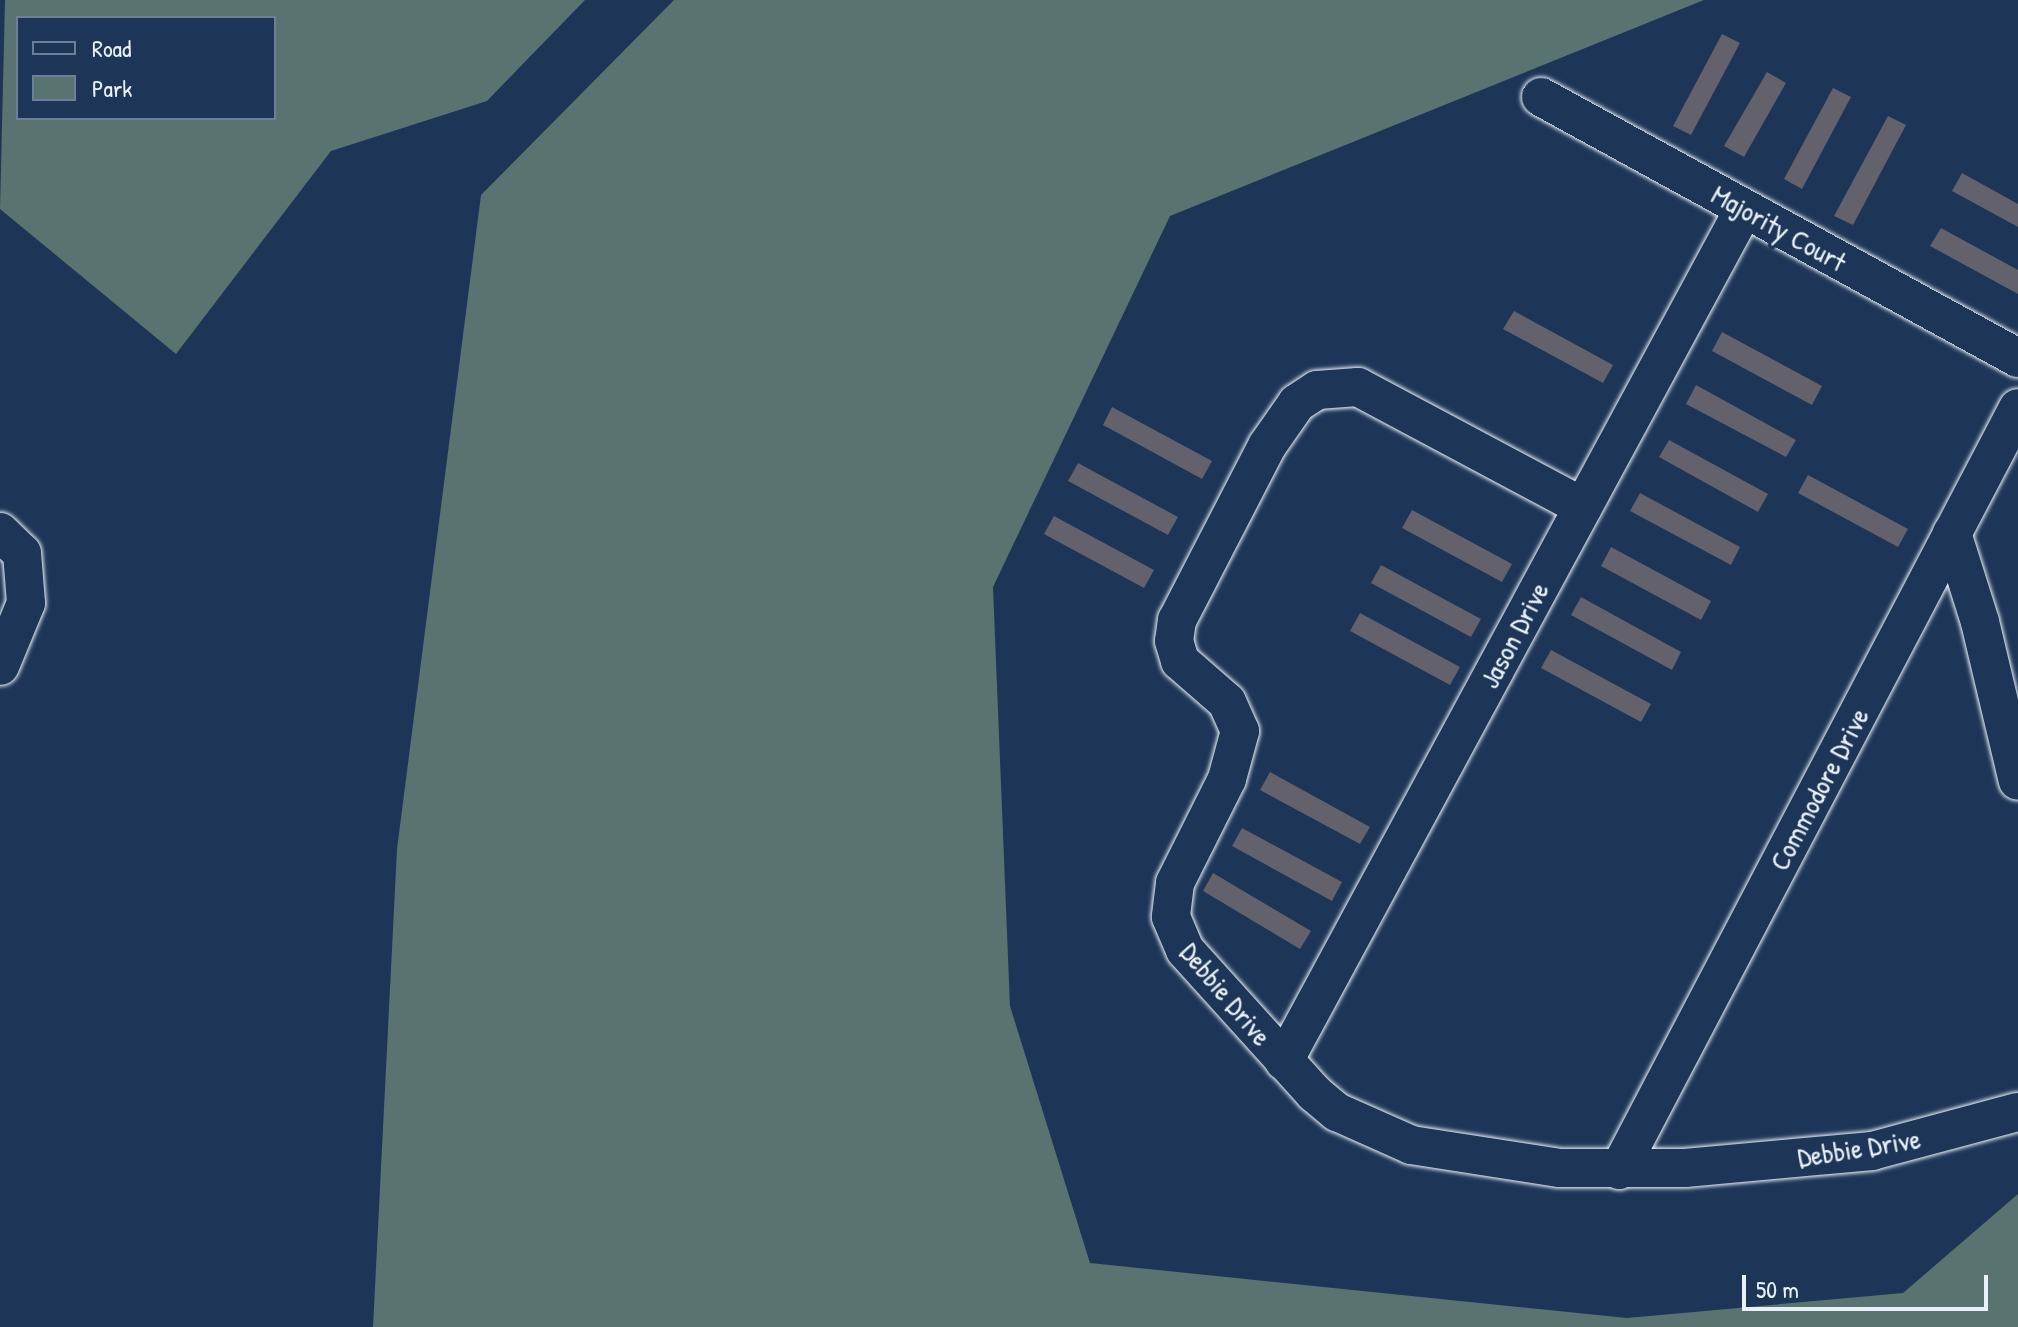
<!DOCTYPE html>
<html>
<head>
<meta charset="utf-8">
<style>
	body { margin:0 }
	#map { position:relative; width:2018px; height:1327px; overflow:hidden; background:#1d3557; font-family:"Patrick Hand",sans-serif }
	div>[style] { position:absolute }
	.green>* { inset:0; background:#587370 }
	.building>* { inset:0; background:#62616c }
	.roads { filter:drop-shadow(0 0 2px #e8f1f8) drop-shadow(0 0 2px #e8f1f8) }
	.minor>* { height:38px; margin:-19px; padding:0 19px; transform-origin:19px; border-radius:19px; background:#1d3557 }
	span { translate:-50% -50%; white-space:nowrap; text-align:center; line-height:1.15; -webkit-text-stroke:7px #1d3557; paint-order:stroke }
	.street-label { font-size:28px; color:#e8f1f8 }
	.legend { position:absolute; left:16px; top:16px; width:260px; height:104px; box-sizing:border-box; background:#1d3557; border:2px solid #6e8097; margin:0; padding:10px 14px; list-style:none; font-size:24px; color:#e8f1f8 }
	.legend li { display:flex; align-items:center; gap:16px; height:40px }
	.legend b { width:40px; border:2px solid #6e8097 }
	.scale { position:absolute; left:1742px; top:1275px; width:246px; height:36px; box-sizing:border-box; border:4px solid #e8f1f8; border-top:0; padding-left:10px; font-size:24px; line-height:28px; white-space:nowrap; color:#e8f1f8; -webkit-text-stroke:6px #1d3557; paint-order:stroke }
</style>
</head>
<body>
<div id="map">
	<div class="green">
		<i style="clip-path:polygon(evenodd,5px 0,585px 0,487px 101px,331px 151px,176px 354px,0 209px,5px 0,274px 18px,274px 118px,18px 118px,18px 18px,274px 18px)"></i>
		<i style="clip-path:polygon(674px 0,1704px 0,1170px 216px,993px 587px,1010px 1006px,1090px 1263px,1627px 1318px,1903px 1293px,2018px 1194px,2018px 1327px,373px 1327px,397px 849px,481px 195px)"></i>
	</div>
	<div class="building">
		<i style="clip-path:polygon(1722px 34px,1740px 43px,1691px 135px,1673px 126px)"></i>
		<i style="clip-path:polygon(1767px 72px,1786px 83px,1744px 157px,1724px 146px)"></i>
		<i style="clip-path:polygon(1833px 88px,1851px 97px,1802px 189px,1784px 179px)"></i>
		<i style="clip-path:polygon(1888px 116px,1906px 125px,1853px 225px,1834px 216px)"></i>
		<i style="clip-path:polygon(1962px 173px,2018px 204px,2018px 227px,1952px 191px)"></i>
		<i style="clip-path:polygon(1941px 228px,2018px 270px,2018px 294px,1930px 246px)"></i>
		<i style="clip-path:polygon(1514px 311px,1613px 365px,1603px 383px,1503px 329px)"></i>
		<i style="clip-path:polygon(1722px 332px,1822px 386px,1812px 405px,1712px 351px)"></i>
		<i style="clip-path:polygon(1696px 385px,1796px 440px,1786px 457px,1686px 404px)"></i>
		<i style="clip-path:polygon(1112px 407px,1212px 461px,1202px 479px,1103px 425px)"></i>
		<i style="clip-path:polygon(1669px 440px,1768px 494px,1758px 512px,1659px 457px)"></i>
		<i style="clip-path:polygon(1078px 463px,1178px 517px,1168px 535px,1068px 481px)"></i>
		<i style="clip-path:polygon(1808px 475px,1908px 529px,1898px 547px,1798px 493px)"></i>
		<i style="clip-path:polygon(1640px 493px,1740px 547px,1731px 565px,1630px 511px)"></i>
		<i style="clip-path:polygon(1412px 510px,1512px 564px,1502px 582px,1402px 528px)"></i>
		<i style="clip-path:polygon(1054px 516px,1154px 570px,1144px 588px,1044px 534px)"></i>
		<i style="clip-path:polygon(1611px 547px,1711px 601px,1701px 620px,1601px 566px)"></i>
		<i style="clip-path:polygon(1381px 565px,1481px 619px,1471px 637px,1371px 583px)"></i>
		<i style="clip-path:polygon(1581px 597px,1681px 652px,1672px 670px,1571px 615px)"></i>
		<i style="clip-path:polygon(1360px 613px,1460px 667px,1450px 685px,1350px 631px)"></i>
		<i style="clip-path:polygon(1551px 650px,1651px 704px,1641px 722px,1541px 668px)"></i>
		<i style="clip-path:polygon(1270px 772px,1370px 827px,1360px 844px,1260px 790px)"></i>
		<i style="clip-path:polygon(1242px 828px,1342px 882px,1332px 901px,1232px 846px)"></i>
		<i style="clip-path:polygon(1213px 873px,1311px 931px,1300px 949px,1203px 891px)"></i>
	</div>
	<div class="roads">
		<div class="minor">
			<i style="left:1541px;top:97px;width:544px;rotate:28.69deg"></i>
			<i style="left:1583px;top:507px;width:255px;rotate:-151.9deg"></i>
			<i style="left:1358px;top:387px;width:41px;rotate:175.8deg"></i>
			<i style="left:1317px;top:390px;width:24px;rotate:147deg"></i>
			<i style="left:1297px;top:403px;width:52px;rotate:124.9deg"></i>
			<i style="left:1267px;top:446px;width:196px;rotate:117.3deg"></i>
			<i style="left:1177px;top:620px;width:21px;rotate:98deg"></i>
			<i style="left:1174px;top:641px;width:21px;rotate:73deg"></i>
			<i style="left:1180px;top:661px;width:62px;rotate:41.1deg"></i>
			<i style="left:1227px;top:702px;width:32px;rotate:66deg"></i>
			<i style="left:1240px;top:731px;width:50px;rotate:105.2deg"></i>
			<i style="left:1227px;top:779px;width:116px;rotate:116.6deg"></i>
			<i style="left:1175px;top:883px;width:34px;rotate:97deg"></i>
			<i style="left:1171px;top:917px;width:36px;rotate:67deg"></i>
			<i style="left:1185px;top:950px;width:193px;rotate:47.9deg"></i>
			<i style="left:1314px;top:1093px;width:30px;rotate:40deg"></i>
			<i style="left:1337px;top:1112px;width:81px;rotate:24deg"></i>
			<i style="left:1411px;top:1145px;width:151px;rotate:8.8deg"></i>
			<i style="left:1560px;top:1168px;width:125px"></i>
			<i style="left:1685px;top:1168px;width:188px;rotate:-5.2deg"></i>
			<i style="left:1872px;top:1151px;width:151px;rotate:-15deg"></i>
			<i style="left:0;top:532px;width:30px;rotate:44deg"></i>
			<i style="left:22px;top:553px;width:50px;rotate:85.4deg"></i>
			<i style="left:26px;top:603px;width:68px;rotate:112.4deg"></i>
			<i style="left:1952px;top:533px;width:93px;rotate:72.5deg"></i>
			<i style="left:1980px;top:622px;width:163px;rotate:76.6deg"></i>
			<i style="left:1284px;top:1061px;width:968px;rotate:-61.64deg"></i>
			<i style="left:1619px;top:1170px;width:860px;rotate:-62.36deg"></i>
		</div>
	</div>
	<div class="street-label">
		<span style="left:1779px;top:228px;rotate:29deg">Majority Court</span>
		<span style="left:1514px;top:635px;rotate:-62deg">Jason Drive</span>
		<span style="left:1819px;top:789px;rotate:-62deg">Commodore Drive</span>
		<span style="left:1226px;top:994px;rotate:50deg">Debbie Drive</span>
		<span style="left:1859px;top:1148px;rotate:-9deg">Debbie Drive</span>
	</div>
	<ul class="legend">
	<li><b style="height:10px;background:#1d3557"></b>Road</li>
	<li><b style="height:22px;background:#587370"></b>Park</li>
	</ul>
	<div class="scale">50 m</div>
</div>
</body>
</html>
